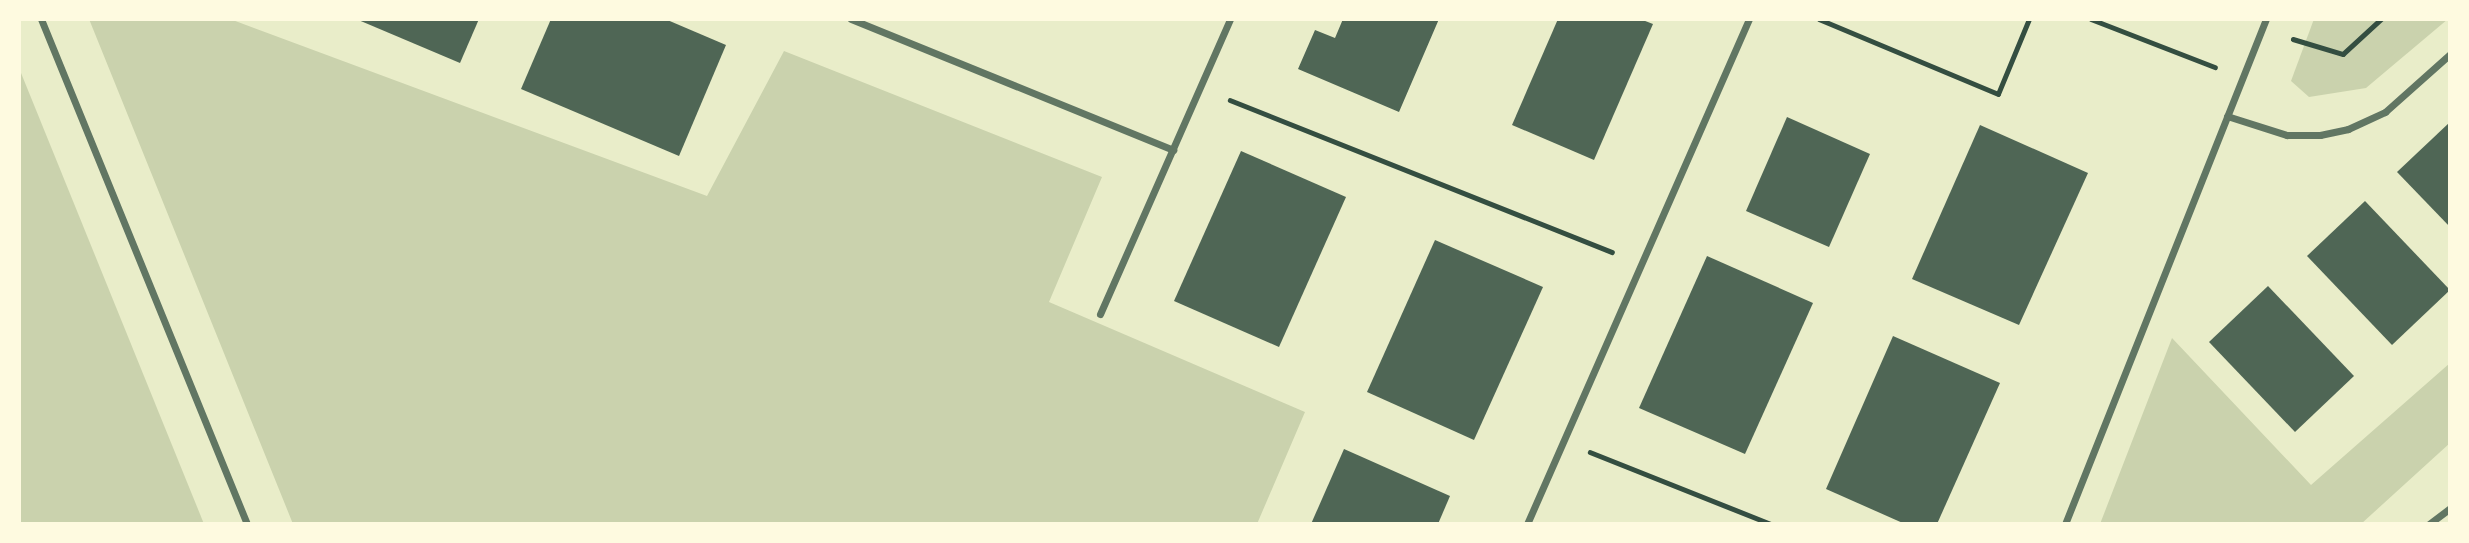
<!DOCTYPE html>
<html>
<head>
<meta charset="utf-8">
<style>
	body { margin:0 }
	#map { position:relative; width:2469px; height:543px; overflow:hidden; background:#e9edc9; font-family:"PT Sans Narrow",sans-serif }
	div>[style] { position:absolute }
	.green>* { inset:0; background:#cad2ad }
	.building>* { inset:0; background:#4f6655 }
	.path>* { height:4.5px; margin:-2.25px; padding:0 2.25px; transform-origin:2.25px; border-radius:2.25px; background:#344e41 }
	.minor>* { height:7px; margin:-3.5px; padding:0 3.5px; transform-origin:3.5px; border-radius:3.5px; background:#617663 }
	span { translate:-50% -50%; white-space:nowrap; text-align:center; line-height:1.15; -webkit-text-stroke:5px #fefae0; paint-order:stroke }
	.frame { position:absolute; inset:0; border:21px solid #fefae0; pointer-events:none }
</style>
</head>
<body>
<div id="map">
	<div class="green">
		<i style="clip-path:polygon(89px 19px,230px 19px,707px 196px,784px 51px,1102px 177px,1049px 302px,1305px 412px,1257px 524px,293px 524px)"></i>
		<i style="clip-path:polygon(2314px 19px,2448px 19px,2366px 88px,2309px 97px,2291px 81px)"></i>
		<i style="clip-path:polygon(19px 68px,204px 524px,19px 524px)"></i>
		<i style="clip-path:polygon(2172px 338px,2311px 485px,2450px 363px,2450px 443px,2361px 524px,2100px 524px)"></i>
	</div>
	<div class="building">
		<i style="clip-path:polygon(356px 19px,479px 19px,460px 63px)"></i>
		<i style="clip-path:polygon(551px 19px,665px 19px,726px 45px,679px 156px,521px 89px)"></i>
		<i style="clip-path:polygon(1343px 19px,1439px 19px,1399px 112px,1298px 69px,1315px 30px,1335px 38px)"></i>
		<i style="clip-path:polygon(1558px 19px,1640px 19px,1653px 24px,1594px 160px,1512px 125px)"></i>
		<i style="clip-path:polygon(1787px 117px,1870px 154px,1829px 247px,1746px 211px)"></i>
		<i style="clip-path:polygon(2450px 122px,2450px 227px,2397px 172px)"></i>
		<i style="clip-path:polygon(1980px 125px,2088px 173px,2019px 325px,1912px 279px)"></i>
		<i style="clip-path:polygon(1241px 151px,1346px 197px,1279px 347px,1174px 301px)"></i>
		<i style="clip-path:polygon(2365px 201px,2450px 290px,2392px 345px,2307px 256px)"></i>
		<i style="clip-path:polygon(1435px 240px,1543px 287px,1474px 440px,1367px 392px)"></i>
		<i style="clip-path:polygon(1707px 256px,1813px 303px,1745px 454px,1639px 408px)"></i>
		<i style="clip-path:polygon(2268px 286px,2354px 376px,2295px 432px,2209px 342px)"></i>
		<i style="clip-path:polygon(1893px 336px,2000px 383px,1937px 524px,1905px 524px,1826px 489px)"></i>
		<i style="clip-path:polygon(1344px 449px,1450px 496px,1438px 524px,1311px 524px)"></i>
	</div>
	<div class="path">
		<i style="left:1819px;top:19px;width:194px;rotate:22.7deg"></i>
		<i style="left:1998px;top:94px;width:81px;rotate:-67.5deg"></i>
		<i style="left:2091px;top:19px;width:133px;rotate:21.2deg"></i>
		<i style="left:2293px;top:39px;width:52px;rotate:16.7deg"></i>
		<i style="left:2343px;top:54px;width:52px;rotate:-42.6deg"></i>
		<i style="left:1230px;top:100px;width:411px;rotate:21.7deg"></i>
		<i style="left:1590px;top:452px;width:195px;rotate:21.7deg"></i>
	</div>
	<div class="minor">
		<i style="left:41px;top:19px;width:545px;rotate:67.81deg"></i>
		<i style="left:851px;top:19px;width:348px;rotate:22.1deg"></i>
		<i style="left:2227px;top:116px;width:63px;rotate:17.6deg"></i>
		<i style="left:2287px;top:135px;width:33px"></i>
		<i style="left:2320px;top:135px;width:29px;rotate:-12deg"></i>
		<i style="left:2348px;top:129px;width:41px;rotate:-24.7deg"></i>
		<i style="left:2385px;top:112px;width:87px;rotate:-41.7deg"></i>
		<i style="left:1100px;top:314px;width:322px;rotate:-66.2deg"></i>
		<i style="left:1527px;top:524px;width:552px;rotate:-66.27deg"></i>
		<i style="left:2065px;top:524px;width:544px;rotate:-68.3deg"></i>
		<i style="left:2429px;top:524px;width:26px;rotate:-37deg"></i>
	</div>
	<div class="frame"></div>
</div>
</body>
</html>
